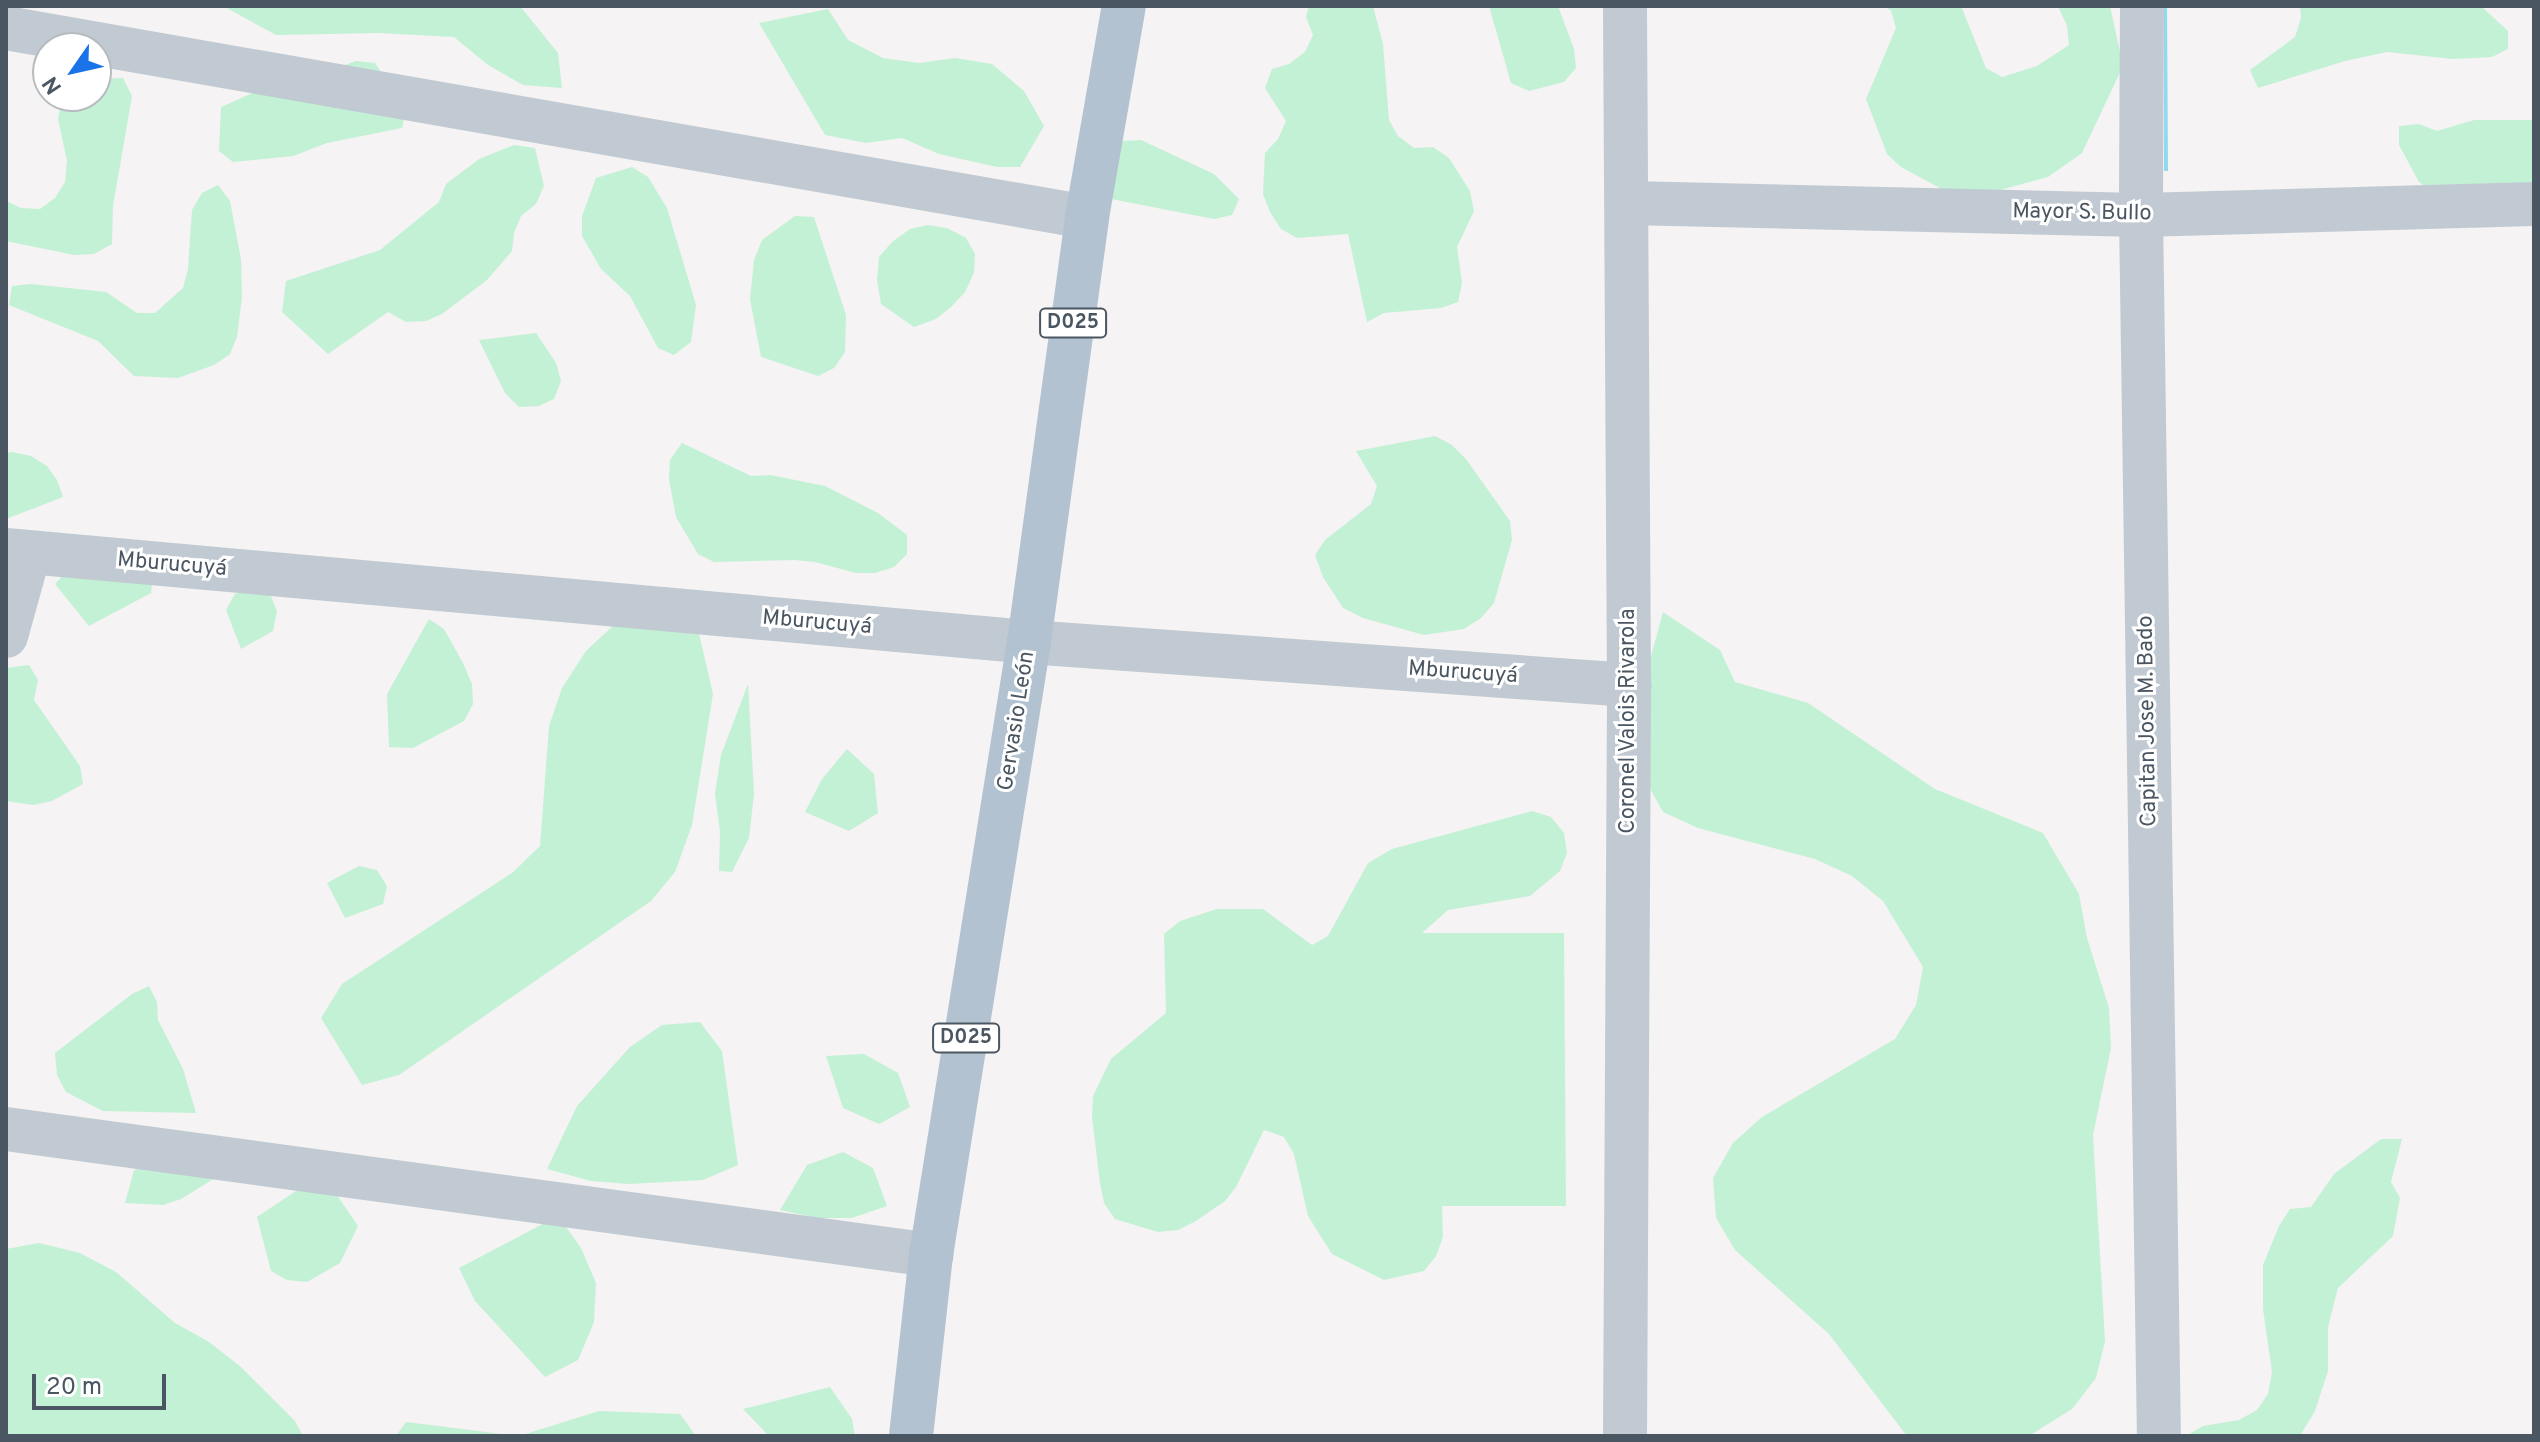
<!DOCTYPE html>
<html>
<head>
<meta charset="utf-8">
<style>
	body { margin:0 }
	#map { position:relative; width:2540px; height:1442px; overflow:hidden; background:#f5f3f3; font-family:Overpass,sans-serif }
	div>[style] { position:absolute }
	.green>* { inset:0; background:#c3f1d5 }
	.water>* { inset:0; background:#90daee }
	.minor>* { height:44px; margin:-22px; padding:0 22px; transform-origin:22px; border-radius:22px; background:#c1cad2 }
	.primary>* { height:44px; margin:-22px; padding:0 22px; transform-origin:22px; border-radius:22px; background:#b3c2d1 }
	span { translate:-50% -50%; white-space:nowrap; text-align:center; line-height:1.15; -webkit-text-stroke:6px #fff; paint-order:stroke }
	.shield-label span { padding:2px 6px; background:#fff; border:2px solid; border-radius:6px; -webkit-text-stroke-width:0 }
	.shield-label { font-size:20px; color:#4a5661; font-weight:700 }
	.street-label { font-size:22px; color:#4a5661 }
	.frame { position:absolute; inset:0; border:8px solid #4a5661; pointer-events:none }
	.north { position:absolute; left:32px; top:32px; width:80px; height:80px; box-sizing:border-box; background:#fff; border:2px solid #b7bbc0; border-radius:50%; rotate:236deg; font-size:22px; font-weight:700; line-height:32px; text-align:center; color:#4a5661 }
	.north::after { content:''; display:block; margin:auto; width:28px; height:36px; background:#1a73e8; clip-path:polygon(50% 0,100% 100%,50% 72%,0 100%) }
	.scale { position:absolute; left:32px; top:1374px; width:134px; height:36px; box-sizing:border-box; border:4px solid #4a5661; border-top:0; padding-left:10px; font-size:24px; line-height:28px; white-space:nowrap; color:#4a5661; -webkit-text-stroke:6px #fff; paint-order:stroke }
</style>
</head>
<body>
<div id="map">
	<div class="green">
		<i style="clip-path:polygon(223px 6px,520px 6px,558px 53px,562px 88px,523px 85px,488px 65px,454px 37px,379px 33px,276px 35px)"></i>
		<i style="clip-path:polygon(1309px 6px,1373px 6px,1383px 44px,1389px 120px,1398px 136px,1414px 148px,1433px 147px,1449px 158px,1470px 191px,1474px 211px,1457px 247px,1462px 283px,1458px 302px,1441px 308px,1384px 313px,1367px 322px,1348px 234px,1297px 238px,1281px 229px,1270px 212px,1263px 194px,1265px 153px,1278px 139px,1286px 121px,1265px 88px,1272px 69px,1289px 64px,1305px 52px,1313px 35px,1306px 17px)"></i>
		<i style="clip-path:polygon(1489px 6px,1558px 6px,1574px 49px,1576px 68px,1564px 82px,1529px 91px,1511px 83px)"></i>
		<i style="clip-path:polygon(1885px 6px,1961px 6px,1986px 68px,2002px 77px,2037px 66px,2069px 45px,2067px 26px,2058px 6px,2110px 6px,2123px 66px,2082px 153px,2048px 177px,1989px 193px,1949px 193px,1901px 167px,1887px 154px,1866px 99px,1896px 28px,1891px 11px)"></i>
		<i style="clip-path:polygon(2300px 6px,2481px 6px,2508px 31px,2508px 49px,2492px 57px,2453px 59px,2387px 52px,2345px 61px,2258px 88px,2250px 70px,2295px 37px,2301px 18px)"></i>
		<i style="clip-path:polygon(828px 9px,848px 40px,883px 58px,919px 63px,955px 58px,992px 64px,1024px 91px,1044px 126px,1020px 167px,997px 167px,939px 154px,902px 138px,866px 143px,825px 135px,759px 23px)"></i>
		<i style="clip-path:polygon(356px 61px,375px 63px,406px 111px,402px 128px,327px 143px,293px 156px,233px 162px,219px 151px,221px 107px,257px 91px,296px 83px)"></i>
		<i style="clip-path:polygon(123px 78px,132px 96px,113px 206px,112px 244px,94px 254px,74px 255px,6px 241px,6px 201px,21px 208px,40px 209px,55px 198px,65px 182px,67px 161px,58px 119px,62px 98px,96px 96px,96px 79px)"></i>
		<i style="clip-path:polygon(2474px 120px,2534px 120px,2534px 183px,2436px 194px,2419px 182px,2399px 145px,2399px 126px,2419px 124px,2437px 131px)"></i>
		<i style="clip-path:polygon(1141px 140px,1214px 174px,1239px 199px,1232px 215px,1214px 219px,1106px 198px,1094px 164px,1123px 141px)"></i>
		<i style="clip-path:polygon(514px 145px,535px 148px,544px 186px,536px 204px,521px 216px,514px 233px,512px 251px,487px 280px,442px 314px,426px 321px,406px 322px,388px 312px,328px 354px,282px 312px,286px 281px,380px 250px,439px 202px,446px 184px,479px 159px)"></i>
		<i style="clip-path:polygon(632px 167px,648px 177px,667px 208px,696px 305px,691px 342px,674px 355px,658px 348px,630px 296px,601px 269px,582px 236px,582px 216px,596px 178px)"></i>
		<i style="clip-path:polygon(218px 185px,230px 201px,241px 259px,242px 297px,237px 337px,230px 354px,214px 365px,178px 378px,134px 376px,98px 341px,9px 305px,12px 286px,31px 284px,106px 292px,137px 313px,155px 313px,183px 288px,188px 269px,192px 210px,202px 193px)"></i>
		<i style="clip-path:polygon(795px 216px,814px 217px,846px 315px,845px 352px,834px 368px,818px 376px,761px 357px,750px 299px,754px 260px,762px 240px)"></i>
		<i style="clip-path:polygon(928px 225px,947px 228px,966px 238px,975px 254px,974px 273px,965px 292px,951px 307px,936px 319px,914px 327px,881px 304px,877px 280px,879px 257px,892px 242px,910px 229px)"></i>
		<i style="clip-path:polygon(536px 333px,556px 363px,561px 381px,554px 399px,539px 406px,519px 407px,505px 393px,479px 340px)"></i>
		<i style="clip-path:polygon(1435px 436px,1452px 445px,1466px 459px,1510px 521px,1512px 540px,1494px 603px,1481px 618px,1464px 629px,1424px 635px,1363px 618px,1343px 608px,1323px 577px,1315px 555px,1325px 540px,1371px 504px,1377px 486px,1356px 451px)"></i>
		<i style="clip-path:polygon(682px 443px,751px 476px,770px 475px,825px 486px,878px 513px,907px 535px,907px 554px,894px 567px,875px 573px,856px 573px,815px 562px,794px 560px,714px 562px,698px 554px,676px 517px,669px 479px,670px 460px)"></i>
		<i style="clip-path:polygon(12px 452px,31px 456px,47px 466px,57px 480px,63px 497px,6px 519px,6px 453px)"></i>
		<i style="clip-path:polygon(68px 570px,153px 572px,151px 593px,89px 626px,55px 584px)"></i>
		<i style="clip-path:polygon(252px 587px,270px 594px,277px 611px,273px 631px,241px 649px,226px 610px,235px 594px)"></i>
		<i style="clip-path:polygon(694px 612px,713px 694px,692px 825px,675px 872px,651px 901px,399px 1075px,362px 1085px,321px 1018px,342px 984px,512px 873px,540px 846px,549px 726px,562px 688px,586px 651px,618px 621px)"></i>
		<i style="clip-path:polygon(1663px 612px,1720px 650px,1735px 682px,1808px 703px,1935px 789px,2043px 833px,2079px 894px,2087px 938px,2109px 1008px,2111px 1048px,2093px 1135px,2105px 1341px,2096px 1378px,2072px 1409px,2029px 1436px,1907px 1436px,1829px 1334px,1735px 1250px,1716px 1218px,1713px 1178px,1733px 1143px,1762px 1117px,1895px 1039px,1916px 1005px,1923px 967px,1883px 901px,1852px 876px,1815px 859px,1698px 828px,1663px 812px,1645px 780px,1638px 704px)"></i>
		<i style="clip-path:polygon(429px 619px,444px 629px,463px 663px,472px 684px,473px 704px,464px 721px,413px 748px,389px 747px,387px 694px)"></i>
		<i style="clip-path:polygon(29px 665px,38px 680px,34px 700px,80px 766px,83px 784px,52px 801px,33px 805px,6px 801px,6px 668px)"></i>
		<i style="clip-path:polygon(748px 684px,754px 794px,749px 838px,732px 872px,719px 871px,720px 832px,715px 794px,721px 755px)"></i>
		<i style="clip-path:polygon(847px 749px,874px 774px,878px 813px,849px 831px,805px 812px,822px 779px)"></i>
		<i style="clip-path:polygon(1532px 811px,1551px 817px,1564px 833px,1567px 853px,1560px 871px,1530px 896px,1448px 910px,1422px 933px,1564px 933px,1566px 1206px,1442px 1206px,1443px 1237px,1436px 1256px,1424px 1271px,1384px 1280px,1332px 1254px,1308px 1216px,1294px 1154px,1284px 1137px,1264px 1130px,1236px 1187px,1225px 1201px,1196px 1221px,1178px 1230px,1158px 1232px,1115px 1219px,1104px 1203px,1100px 1183px,1092px 1117px,1093px 1096px,1111px 1059px,1166px 1013px,1164px 934px,1180px 921px,1217px 909px,1263px 909px,1312px 945px,1328px 936px,1368px 863px,1392px 849px)"></i>
		<i style="clip-path:polygon(359px 866px,377px 870px,387px 886px,383px 904px,345px 918px,327px 883px)"></i>
		<i style="clip-path:polygon(149px 986px,157px 1002px,158px 1020px,183px 1069px,196px 1113px,103px 1111px,66px 1092px,57px 1075px,55px 1053px,132px 994px)"></i>
		<i style="clip-path:polygon(700px 1022px,722px 1051px,738px 1165px,703px 1180px,629px 1184px,591px 1181px,547px 1169px,577px 1106px,630px 1047px,662px 1025px)"></i>
		<i style="clip-path:polygon(864px 1054px,898px 1073px,910px 1107px,879px 1124px,843px 1108px,826px 1056px)"></i>
		<i style="clip-path:polygon(2381px 1139px,2402px 1139px,2391px 1182px,2400px 1198px,2393px 1236px,2338px 1288px,2328px 1327px,2328px 1371px,2315px 1411px,2300px 1436px,2186px 1436px,2203px 1426px,2239px 1420px,2257px 1410px,2268px 1394px,2272px 1372px,2263px 1309px,2263px 1265px,2279px 1226px,2290px 1209px,2311px 1207px,2334px 1174px)"></i>
		<i style="clip-path:polygon(843px 1152px,873px 1168px,887px 1206px,852px 1218px,817px 1218px,780px 1210px,807px 1165px)"></i>
		<i style="clip-path:polygon(173px 1160px,228px 1170px,181px 1199px,163px 1205px,125px 1203px,134px 1170px)"></i>
		<i style="clip-path:polygon(326px 1179px,358px 1226px,340px 1263px,307px 1282px,287px 1280px,271px 1271px,257px 1217px,308px 1183px)"></i>
		<i style="clip-path:polygon(558px 1216px,581px 1248px,596px 1283px,594px 1322px,578px 1360px,545px 1377px,475px 1301px,459px 1268px)"></i>
		<i style="clip-path:polygon(39px 1243px,80px 1253px,116px 1272px,175px 1323px,209px 1342px,241px 1367px,295px 1421px,303px 1436px,6px 1436px,6px 1249px)"></i>
		<i style="clip-path:polygon(830px 1387px,852px 1419px,855px 1436px,769px 1436px,743px 1409px)"></i>
		<i style="clip-path:polygon(599px 1411px,680px 1414px,696px 1436px,396px 1436px,406px 1422px,519px 1436px)"></i>
	</div>
	<div class="water">
		<i style="clip-path:polygon(2164px 6px,2167px 6px,2168px 171px,2164px 171px)"></i>
	</div>
	<div class="minor">
		<i style="left:2142px;top:6px;width:209px;rotate:90.3deg"></i>
		<i style="left:2141px;top:215px;width:1221px;rotate:89.16deg"></i>
		<i style="left:6px;top:28px;width:1097px;rotate:9.92deg"></i>
		<i style="left:1629px;top:203px;width:512px;rotate:1.34deg"></i>
		<i style="left:2141px;top:215px;width:393px;rotate:-1.6deg"></i>
		<i style="left:6px;top:550px;width:1027px;rotate:5.14deg"></i>
		<i style="left:1029px;top:642px;width:602px;rotate:4.1deg"></i>
		<i style="left:6px;top:636px;width:86px;rotate:-74.5deg"></i>
		<i style="left:6px;top:1129px;width:934px;rotate:7.76deg"></i>
		<i style="left:1625px;top:1436px;width:751px;rotate:-89.69deg"></i>
		<i style="left:1629px;top:685px;width:679px;rotate:-90.34deg"></i>
	</div>
	<div class="primary">
		<i style="left:911px;top:1436px;width:182px;rotate:-83.7deg"></i>
		<i style="left:931px;top:1255px;width:621px;rotate:-80.92deg"></i>
		<i style="left:1029px;top:642px;width:429px;rotate:-82.2deg"></i>
		<i style="left:1087px;top:217px;width:214px;rotate:-80.1deg"></i>
	</div>
	<div class="shield-label">
		<span style="left:1073px;top:323px">D025</span>
		<span style="left:966px;top:1038px">D025</span>
	</div>
	<div class="street-label">
		<span style="left:2082px;top:213px;rotate:1deg">Mayor S. Bullo</span>
		<span style="left:172px;top:565px;rotate:5deg">Mburucuyá</span>
		<span style="left:817px;top:623px;rotate:5deg">Mburucuyá</span>
		<span style="left:1463px;top:673px;rotate:4deg">Mburucuyá</span>
		<span style="left:1017px;top:721px;rotate:-81deg">Gervasio León</span>
		<span style="left:1629px;top:721px;rotate:-90deg">Coronel Valois Rivarola</span>
		<span style="left:2148px;top:721px;rotate:-91deg">Capitan Jose M. Bado</span>
	</div>
	<div class="frame"></div>
	<div class="north">N</div>
	<div class="scale">20 m</div>
</div>
</body>
</html>
